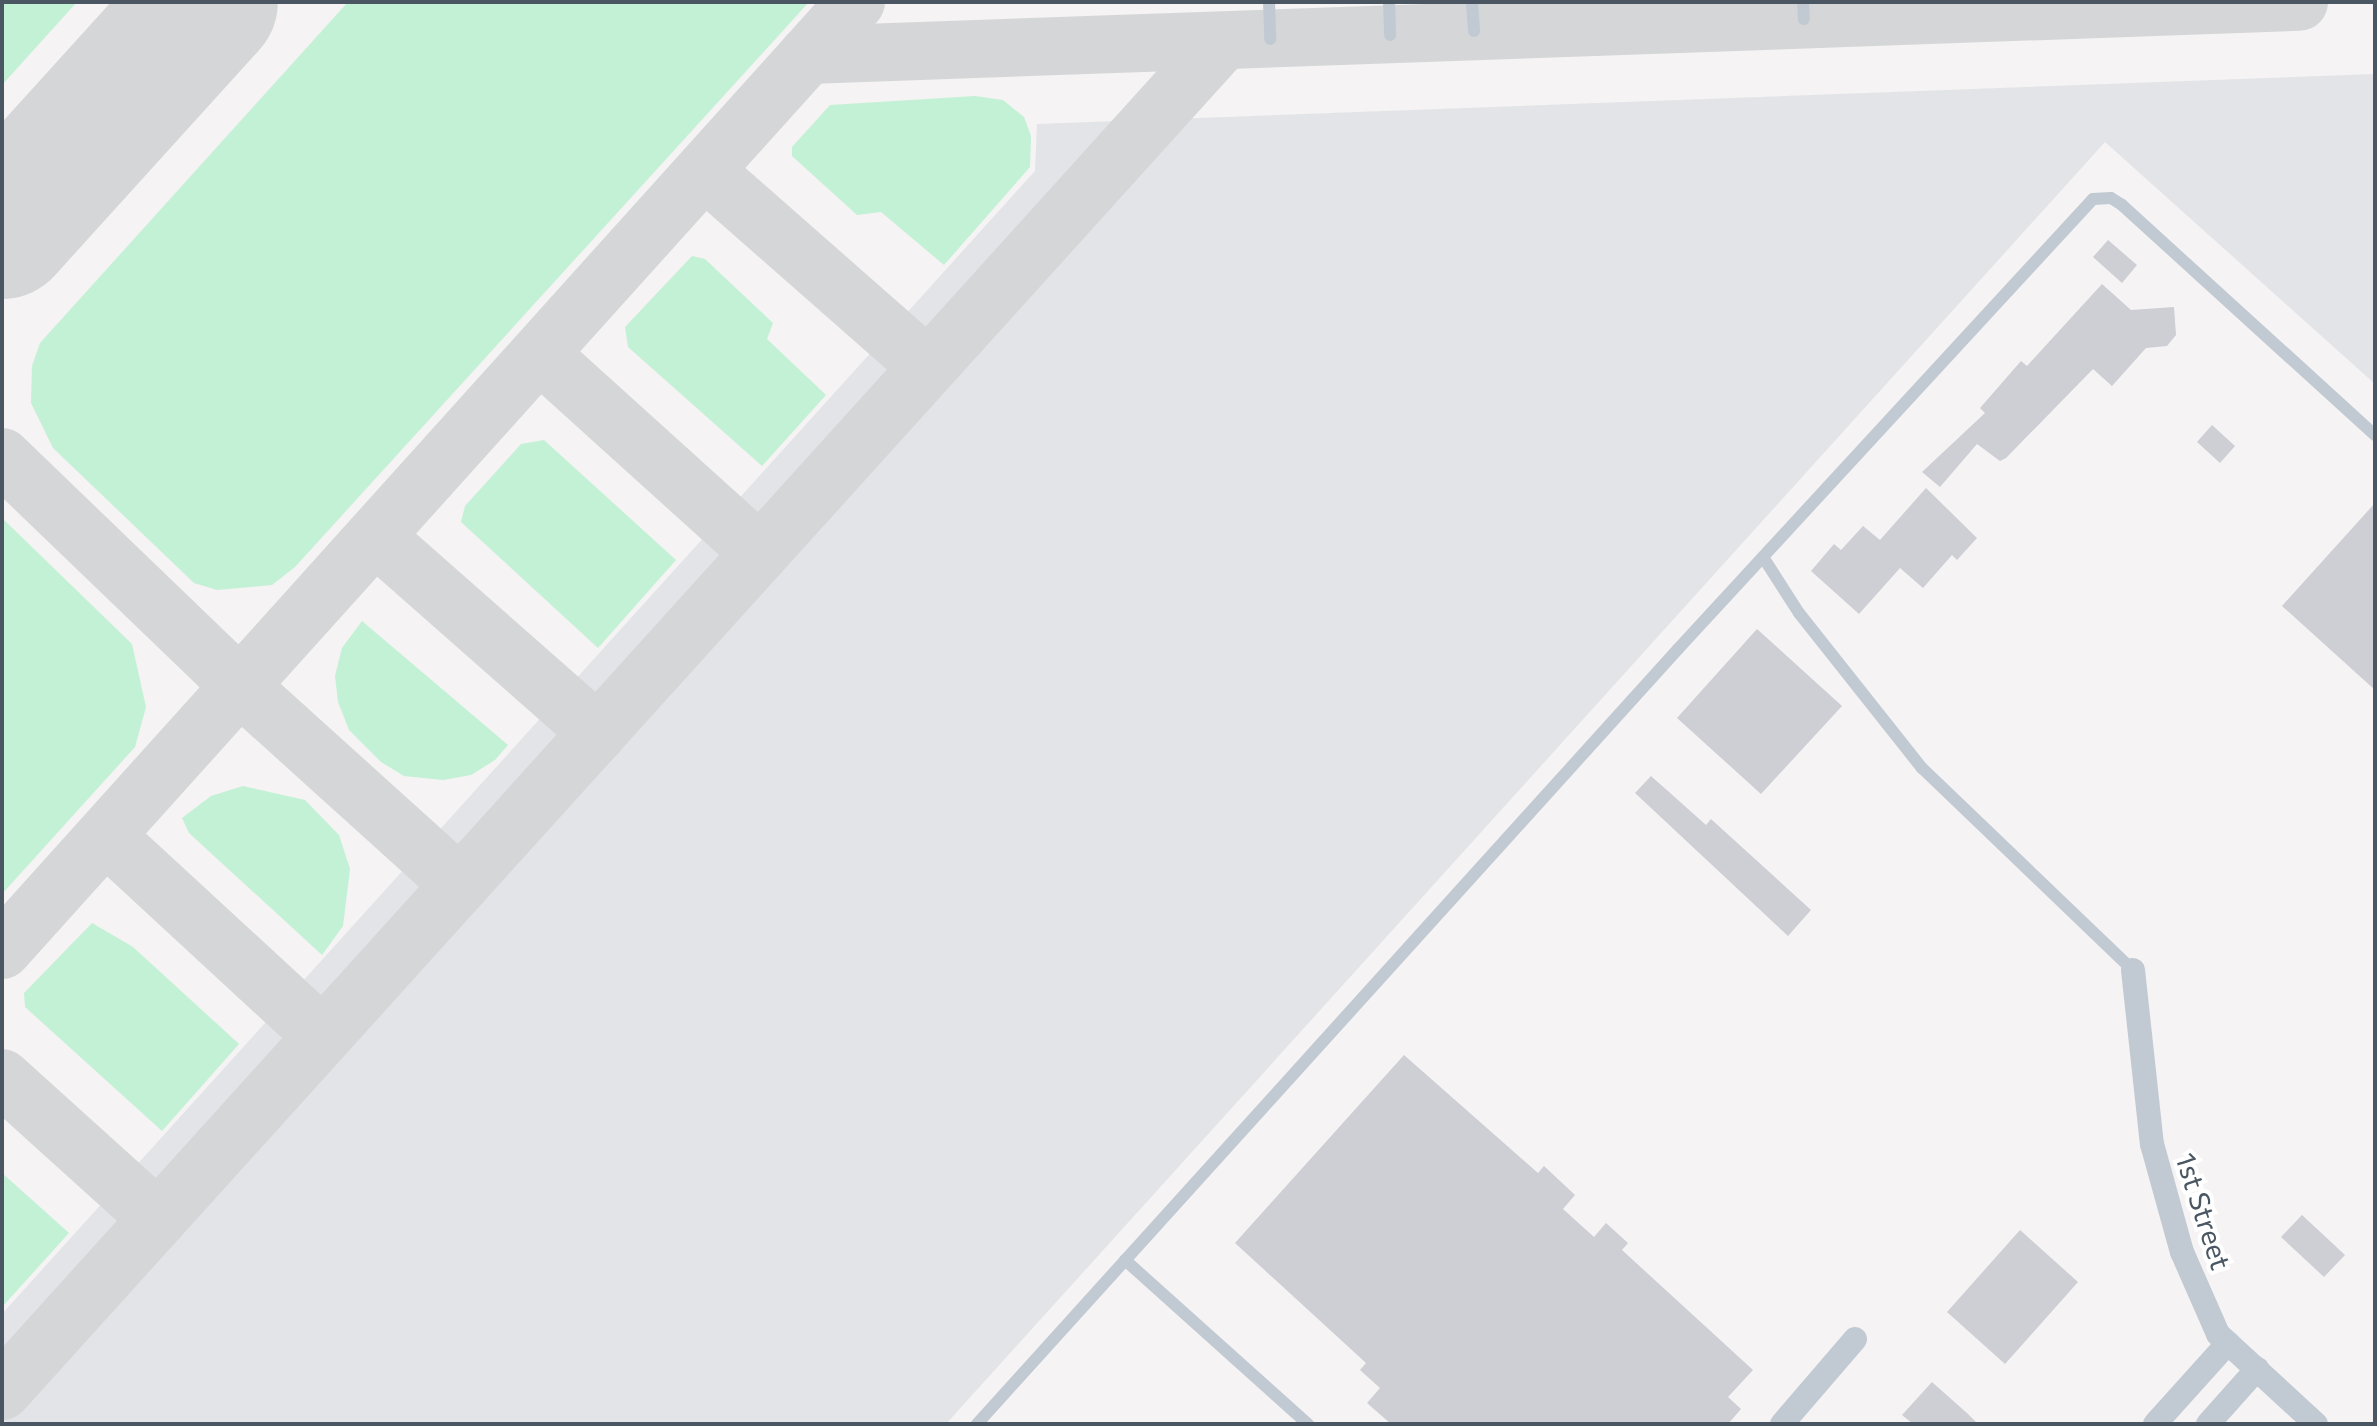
<!DOCTYPE html>
<html>
<head>
<meta charset="utf-8">
<style>
	body { margin:0 }
	#map { position:relative; width:2377px; height:1426px; overflow:hidden; background:#f5f3f3; font-family:Commissioner,sans-serif }
	div>[style] { position:absolute }
	.airport>* { inset:0; background:#e2e4e7 }
	.green>* { inset:0; background:#c3f1d5 }
	.taxiway>* { height:58px; margin:-29px; padding:0 29px; transform-origin:29px; border-radius:29px; background:#d5d6d8 }
	.runway>* { height:142px; margin:-71px; padding:0 71px; transform-origin:71px; border-radius:71px; background:#d5d6d8 }
	.building>* { inset:0; background:#cdcfd5 }
	.service>* { height:12px; margin:-6px; padding:0 6px; transform-origin:6px; border-radius:6px; background:#c1cad2 }
	.minor>* { height:24px; margin:-12px; padding:0 12px; transform-origin:12px; border-radius:12px; background:#c1cad2 }
	span { translate:-50% -50%; white-space:nowrap; text-align:center; line-height:1.15; -webkit-text-stroke:8px #fff; paint-order:stroke }
	.street-label { font-size:28px; color:#4a5661 }
	.frame { position:absolute; inset:0; border:4px solid #4a5661; pointer-events:none }
</style>
</head>
<body>
<div id="map">
	<div class="airport">
		<i style="clip-path:polygon(2375px 74px,2375px 384px,2105px 142px,946px 1424px,2px 1424px,2px 1314px,1035px 171px,1037px 124px)"></i>
	</div>
	<div class="green">
		<i style="clip-path:polygon(2px 2px,77px 2px,2px 85px)"></i>
		<i style="clip-path:polygon(348px 2px,809px 2px,295px 567px,272px 585px,217px 590px,194px 583px,53px 448px,31px 403px,32px 366px,40px 343px)"></i>
		<i style="clip-path:polygon(975px 96px,1003px 100px,1024px 117px,1031px 136px,1030px 167px,944px 265px,881px 212px,857px 215px,792px 156px,792px 147px,830px 105px)"></i>
		<i style="clip-path:polygon(692px 256px,705px 259px,773px 323px,767px 339px,826px 395px,762px 466px,628px 347px,625px 327px)"></i>
		<i style="clip-path:polygon(544px 440px,676px 560px,598px 648px,461px 522px,465px 506px,521px 444px)"></i>
		<i style="clip-path:polygon(2px 518px,132px 644px,146px 707px,135px 747px,2px 894px)"></i>
		<i style="clip-path:polygon(362px 621px,508px 745px,495px 760px,471px 775px,443px 780px,404px 776px,381px 762px,349px 730px,338px 702px,335px 676px,342px 648px)"></i>
		<i style="clip-path:polygon(243px 786px,305px 800px,339px 835px,350px 869px,343px 926px,322px 955px,189px 833px,182px 818px,211px 796px)"></i>
		<i style="clip-path:polygon(92px 923px,133px 947px,239px 1044px,162px 1131px,25px 1007px,24px 993px)"></i>
		<i style="clip-path:polygon(2px 1173px,69px 1233px,2px 1307px)"></i>
	</div>
	<div class="taxiway">
		<i style="left:808px;top:55px;width:1492px;rotate:-2.04deg"></i>
		<i style="left:706px;top:172px;width:295px;rotate:41.3deg"></i>
		<i style="left:541px;top:355px;width:295px;rotate:42.1deg"></i>
		<i style="left:2px;top:457px;width:332px;rotate:43.9deg"></i>
		<i style="left:241px;top:687px;width:295px;rotate:42.1deg"></i>
		<i style="left:376px;top:537px;width:296px;rotate:41.4deg"></i>
		<i style="left:106px;top:836px;width:295px;rotate:42.7deg"></i>
		<i style="left:2px;top:950px;width:1276px;rotate:-47.99deg"></i>
		<i style="left:2px;top:1078px;width:210px;rotate:42.1deg"></i>
		<i style="left:2px;top:1391px;width:1820px;rotate:-47.87deg"></i>
	</div>
	<div class="runway">
		<i style="left:2px;top:228px;width:305px;rotate:-47.8deg"></i>
	</div>
	<div class="building">
		<i style="clip-path:polygon(2108px 240px,2137px 265px,2122px 283px,2093px 257px)"></i>
		<i style="clip-path:polygon(2102px 284px,2131px 310px,2174px 307px,2176px 335px,2167px 346px,2146px 348px,2112px 386px,2093px 369px,2006px 458px,2000px 461px,1977px 444px,1940px 487px,1922px 472px,1985px 413px,1980px 408px,2021px 361px,2027px 366px)"></i>
		<i style="clip-path:polygon(2212px 425px,2235px 446px,2220px 463px,2197px 442px)"></i>
		<i style="clip-path:polygon(1926px 488px,1977px 538px,1957px 560px,1952px 555px,1923px 588px,1900px 568px,1859px 614px,1811px 571px,1834px 544px,1841px 550px,1863px 526px,1880px 540px)"></i>
		<i style="clip-path:polygon(2375px 503px,2375px 690px,2282px 606px)"></i>
		<i style="clip-path:polygon(1757px 629px,1842px 706px,1761px 794px,1677px 718px)"></i>
		<i style="clip-path:polygon(1651px 776px,1706px 825px,1711px 819px,1811px 910px,1788px 936px,1635px 793px)"></i>
		<i style="clip-path:polygon(1404px 1055px,1538px 1173px,1544px 1166px,1575px 1195px,1563px 1209px,1594px 1237px,1606px 1223px,1628px 1243px,1622px 1250px,1753px 1370px,1728px 1397px,1741px 1409px,1728px 1424px,1391px 1424px,1367px 1403px,1380px 1388px,1360px 1370px,1366px 1363px,1235px 1243px)"></i>
		<i style="clip-path:polygon(2302px 1215px,2345px 1255px,2324px 1277px,2281px 1237px)"></i>
		<i style="clip-path:polygon(2020px 1230px,2078px 1282px,2005px 1364px,1947px 1312px)"></i>
		<i style="clip-path:polygon(1932px 1382px,1968px 1414px,1978px 1424px,1913px 1424px,1902px 1415px)"></i>
	</div>
	<div class="service">
		<i style="left:1269px;top:2px;width:37px;rotate:88deg"></i>
		<i style="left:1389px;top:2px;width:33px;rotate:88deg"></i>
		<i style="left:1472px;top:2px;width:29px;rotate:86deg"></i>
		<i style="left:1803px;top:2px;width:17px;rotate:87deg"></i>
		<i style="left:1763px;top:557px;width:67px;rotate:57.3deg"></i>
		<i style="left:1799px;top:613px;width:198px;rotate:51.6deg"></i>
		<i style="left:1922px;top:768px;width:292px;rotate:43.8deg"></i>
		<i style="left:1125px;top:1260px;width:246px;rotate:41.9deg"></i>
		<i style="left:977px;top:1424px;width:1045px;rotate:-47.87deg"></i>
		<i style="left:1678px;top:649px;width:612px;rotate:-47.32deg"></i>
		<i style="left:2093px;top:199px;width:18px;rotate:-3deg"></i>
		<i style="left:2111px;top:198px;width:13px;rotate:32deg"></i>
		<i style="left:2122px;top:205px;width:342px;rotate:42.3deg"></i>
	</div>
	<div class="minor">
		<i style="left:2133px;top:970px;width:175px;rotate:83.8deg"></i>
		<i style="left:2152px;top:1144px;width:112px;rotate:74.5deg"></i>
		<i style="left:2182px;top:1252px;width:90px;rotate:66.3deg"></i>
		<i style="left:2218px;top:1334px;width:133px;rotate:42.6deg"></i>
		<i style="left:1782px;top:1424px;width:112px;rotate:-49.3deg"></i>
		<i style="left:2155px;top:1424px;width:109px;rotate:-48deg"></i>
		<i style="left:2208px;top:1424px;width:74px;rotate:-48.3deg"></i>
	</div>
	<div class="street-label">
		<span style="left:2204px;top:1211px;rotate:72deg">1st Street</span>
	</div>
	<div class="frame"></div>
</div>
</body>
</html>
